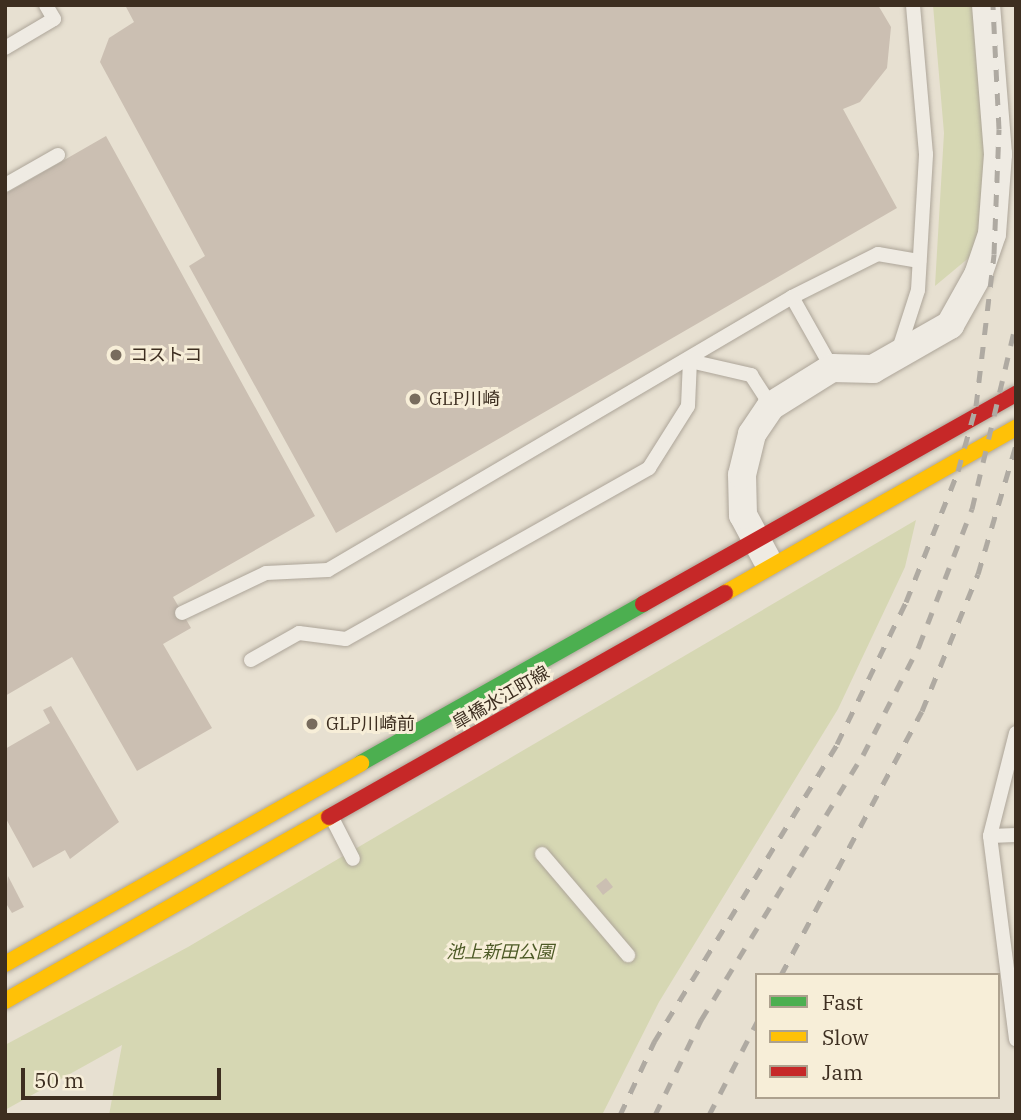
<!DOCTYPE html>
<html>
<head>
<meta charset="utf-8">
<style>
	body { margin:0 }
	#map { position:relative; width:1021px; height:1120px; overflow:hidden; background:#e7e0d1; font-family:"IBM Plex Serif","Noto Sans JP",serif }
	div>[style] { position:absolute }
	.green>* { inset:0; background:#d6d7b3 }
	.building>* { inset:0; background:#cbbfb2 }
	.roads { filter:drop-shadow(0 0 2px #ada599) drop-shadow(0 0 2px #ada599) }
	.lane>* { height:14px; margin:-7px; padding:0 7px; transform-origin:7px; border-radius:7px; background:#efebe3 }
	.street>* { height:28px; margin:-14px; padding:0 14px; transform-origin:14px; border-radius:14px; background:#efebe3 }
	.fast>* { height:16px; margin:-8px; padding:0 8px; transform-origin:8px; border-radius:8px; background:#4caf50 }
	.slow>* { height:16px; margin:-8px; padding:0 8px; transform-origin:8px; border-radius:8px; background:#ffc107 }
	.jam>* { height:16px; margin:-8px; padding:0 8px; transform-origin:8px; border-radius:8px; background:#c62828 }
	.rail>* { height:5px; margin-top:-2.5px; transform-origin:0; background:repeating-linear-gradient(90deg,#afaaa2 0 12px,transparent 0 24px) }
	.dots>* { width:19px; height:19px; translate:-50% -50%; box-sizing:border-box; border:4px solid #f7eed8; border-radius:50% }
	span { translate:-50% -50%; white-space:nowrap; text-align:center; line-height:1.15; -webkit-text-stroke:6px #f7eed8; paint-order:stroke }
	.poi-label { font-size:18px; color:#3d2e20 }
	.left { translate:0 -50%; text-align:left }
	.street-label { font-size:18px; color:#3d2e20 }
	.park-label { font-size:18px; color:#4d5a26; font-style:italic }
	.frame { position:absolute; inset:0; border:7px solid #3d2e20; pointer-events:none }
	.legend { position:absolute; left:755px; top:973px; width:245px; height:126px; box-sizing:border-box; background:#f7eed8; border:2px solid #ada18e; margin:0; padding:9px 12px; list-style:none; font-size:21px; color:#3d2e20 }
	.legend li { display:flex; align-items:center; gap:14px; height:35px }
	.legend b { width:35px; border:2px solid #ada18e }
	.scale { position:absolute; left:21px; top:1068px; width:200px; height:32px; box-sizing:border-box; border:4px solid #3d2e20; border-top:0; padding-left:9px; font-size:21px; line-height:24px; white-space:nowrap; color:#3d2e20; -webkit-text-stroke:5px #f7eed8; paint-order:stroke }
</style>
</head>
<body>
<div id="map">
	<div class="green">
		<i style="clip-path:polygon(933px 5px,977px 5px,985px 145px,983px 246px,935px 286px,944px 133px)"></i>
		<i style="clip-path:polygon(916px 520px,905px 567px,838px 709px,659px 1002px,602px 1115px,109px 1115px,122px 1045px,5px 1110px,5px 1045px,188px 947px)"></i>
	</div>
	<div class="building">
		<i style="clip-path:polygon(125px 5px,878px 5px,891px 27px,887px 68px,860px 102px,843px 109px,897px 208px,336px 533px,189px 266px,205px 256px,100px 62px,109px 38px,134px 22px)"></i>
		<i style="clip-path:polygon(106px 136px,315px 516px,173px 597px,191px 628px,163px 644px,212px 728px,137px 771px,72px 657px,5px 696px,5px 194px)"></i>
		<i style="clip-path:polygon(51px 706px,119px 822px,70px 859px,65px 850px,33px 868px,5px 817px,5px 749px,50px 723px,43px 710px)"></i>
		<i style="clip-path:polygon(8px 876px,24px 907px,12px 913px,5px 902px)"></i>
		<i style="clip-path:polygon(606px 878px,613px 887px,603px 895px,596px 886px)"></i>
	</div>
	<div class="roads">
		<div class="lane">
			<i style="left:5px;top:48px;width:57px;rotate:-30.6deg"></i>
			<i style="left:54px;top:19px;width:16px;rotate:-120deg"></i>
			<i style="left:5px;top:185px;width:61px;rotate:-29.5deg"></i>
			<i style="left:792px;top:297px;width:81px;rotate:60.6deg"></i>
			<i style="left:899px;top:349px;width:62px;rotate:-72.1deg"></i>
			<i style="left:918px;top:290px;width:136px;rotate:-86.6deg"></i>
			<i style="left:926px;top:154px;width:150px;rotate:-95deg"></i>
			<i style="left:690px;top:361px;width:63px;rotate:12.9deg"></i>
			<i style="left:751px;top:375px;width:37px;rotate:57deg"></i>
			<i style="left:182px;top:613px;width:93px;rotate:-25.5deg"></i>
			<i style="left:266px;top:573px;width:62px;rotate:-2.8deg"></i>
			<i style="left:328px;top:570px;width:538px;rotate:-30.47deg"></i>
			<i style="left:792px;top:297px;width:96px;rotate:-26.6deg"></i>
			<i style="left:878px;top:254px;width:42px;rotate:9.7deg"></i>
			<i style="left:251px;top:660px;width:55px;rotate:-29.4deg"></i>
			<i style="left:299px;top:633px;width:47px;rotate:7.3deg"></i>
			<i style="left:346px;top:639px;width:348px;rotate:-29.4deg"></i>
			<i style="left:649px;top:468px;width:73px;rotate:-57.8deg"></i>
			<i style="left:688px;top:406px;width:45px;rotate:-87.5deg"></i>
			<i style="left:1016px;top:733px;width:106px;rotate:104.2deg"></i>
			<i style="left:990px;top:836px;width:205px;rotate:82.7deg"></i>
			<i style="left:331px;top:816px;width:48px;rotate:62.9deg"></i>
			<i style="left:990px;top:836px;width:26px;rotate:-2deg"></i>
			<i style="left:542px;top:854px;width:133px;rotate:49.6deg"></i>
		</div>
		<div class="street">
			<i style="left:766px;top:558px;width:49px;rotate:-118.1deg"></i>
			<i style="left:743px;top:515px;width:40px;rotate:-91.4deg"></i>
			<i style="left:742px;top:475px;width:42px;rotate:-76.3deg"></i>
			<i style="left:752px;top:434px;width:34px;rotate:-56deg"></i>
			<i style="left:771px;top:406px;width:72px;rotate:-31.9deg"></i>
			<i style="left:832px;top:368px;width:41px;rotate:1.4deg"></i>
			<i style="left:873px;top:369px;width:89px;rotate:-29.7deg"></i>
			<i style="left:950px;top:325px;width:57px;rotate:-60.8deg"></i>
			<i style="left:978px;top:275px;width:43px;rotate:-71.1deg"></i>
			<i style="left:992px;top:234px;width:80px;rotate:-85.7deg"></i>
			<i style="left:998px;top:154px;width:149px;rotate:-94.6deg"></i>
		</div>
		<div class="fast">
			<i style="left:361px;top:763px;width:324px;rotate:-29.4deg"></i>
		</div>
		<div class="slow">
			<i style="left:725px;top:593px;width:335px;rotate:-29.6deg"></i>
			<i style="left:5px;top:964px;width:409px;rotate:-29.4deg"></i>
			<i style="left:5px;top:1001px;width:373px;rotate:-29.6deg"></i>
		</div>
		<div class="jam">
			<i style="left:643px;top:604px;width:428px;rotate:-29.4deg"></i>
			<i style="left:329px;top:817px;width:455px;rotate:-29.5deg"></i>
		</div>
	</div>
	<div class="rail">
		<i style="left:781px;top:975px;width:299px;rotate:-61.9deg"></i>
		<i style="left:922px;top:711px;width:148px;rotate:-67.8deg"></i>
		<i style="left:978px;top:574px;width:134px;rotate:-73.6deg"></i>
		<i style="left:620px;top:1115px;width:81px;rotate:-65deg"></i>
		<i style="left:654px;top:1042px;width:350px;rotate:-58.4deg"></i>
		<i style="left:837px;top:744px;width:158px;rotate:-64.1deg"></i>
		<i style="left:906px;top:602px;width:141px;rotate:-68.3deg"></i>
		<i style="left:958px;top:471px;width:67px;rotate:-74.5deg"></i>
		<i style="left:976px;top:406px;width:153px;rotate:-83.2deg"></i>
		<i style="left:994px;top:254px;width:125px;rotate:-87.7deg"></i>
		<i style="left:999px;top:129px;width:124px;rotate:-92.8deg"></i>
		<i style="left:655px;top:1115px;width:106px;rotate:-64.2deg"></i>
		<i style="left:701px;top:1020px;width:311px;rotate:-58.6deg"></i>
		<i style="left:863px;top:755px;width:123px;rotate:-62.8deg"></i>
		<i style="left:919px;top:646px;width:147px;rotate:-68.9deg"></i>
		<i style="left:972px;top:509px;width:191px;rotate:-76.7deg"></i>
		<i style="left:709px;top:1115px;width:105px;rotate:-62.7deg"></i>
	</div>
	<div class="dots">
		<i style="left:116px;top:355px;background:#786c5e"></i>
		<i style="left:415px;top:399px;background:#786c5e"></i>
		<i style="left:312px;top:724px;background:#786c5e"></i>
	</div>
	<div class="poi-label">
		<span class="left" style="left:130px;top:355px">コストコ</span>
		<span class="left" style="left:429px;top:399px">GLP川崎</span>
		<span class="left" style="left:326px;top:724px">GLP川崎前</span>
	</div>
	<div class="street-label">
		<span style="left:501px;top:698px;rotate:-30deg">皐橋水江町線</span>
	</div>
	<div class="park-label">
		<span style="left:500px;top:952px">池上新田公園</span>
	</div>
	<div class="frame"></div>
	<ul class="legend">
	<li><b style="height:9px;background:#4caf50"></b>Fast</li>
	<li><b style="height:9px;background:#ffc107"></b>Slow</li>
	<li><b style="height:9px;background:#c62828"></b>Jam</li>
	</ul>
	<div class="scale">50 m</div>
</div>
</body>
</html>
